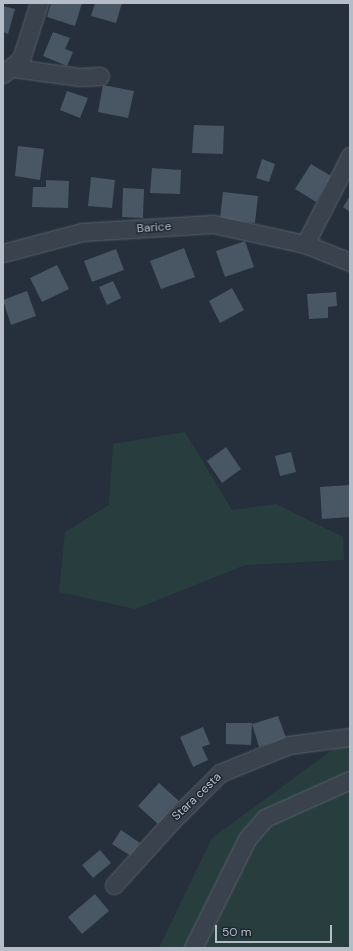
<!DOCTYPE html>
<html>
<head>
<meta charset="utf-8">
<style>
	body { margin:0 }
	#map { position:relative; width:353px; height:951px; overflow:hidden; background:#25303c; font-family:"DM Sans",sans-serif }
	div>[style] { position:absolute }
	.green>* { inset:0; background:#283e3e }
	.building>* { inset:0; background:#495663 }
	.roads { filter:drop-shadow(0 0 1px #57606b) drop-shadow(0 0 1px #57606b) }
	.minor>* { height:17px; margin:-8.5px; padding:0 8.5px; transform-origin:8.5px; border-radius:8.5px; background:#39424d }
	span { translate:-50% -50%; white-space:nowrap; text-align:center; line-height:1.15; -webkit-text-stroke:3px #1e2732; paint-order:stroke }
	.street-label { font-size:12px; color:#b5bdc8 }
	.frame { position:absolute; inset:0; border:4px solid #b5bdc8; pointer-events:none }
	.scale { position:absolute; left:215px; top:925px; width:117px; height:18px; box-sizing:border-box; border:2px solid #b5bdc8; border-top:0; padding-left:5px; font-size:12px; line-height:14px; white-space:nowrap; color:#b5bdc8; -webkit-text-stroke:3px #1e2732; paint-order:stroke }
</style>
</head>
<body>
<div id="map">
	<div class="green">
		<i style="clip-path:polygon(185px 432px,232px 510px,276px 504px,343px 537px,344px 560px,245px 565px,135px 609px,59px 592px,65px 532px,109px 505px,113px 444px)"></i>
		<i style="clip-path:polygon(350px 737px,350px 948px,159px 948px,212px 838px)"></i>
	</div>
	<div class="building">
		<i style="clip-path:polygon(51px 3px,82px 3px,75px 26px,47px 17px)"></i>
		<i style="clip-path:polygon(95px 3px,122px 3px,116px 23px,91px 16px)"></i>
		<i style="clip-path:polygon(3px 6px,15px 9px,8px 34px,3px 32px)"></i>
		<i style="clip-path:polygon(53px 32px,70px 38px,65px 49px,73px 52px,67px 66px,43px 56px)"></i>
		<i style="clip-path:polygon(103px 85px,134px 91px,128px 118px,98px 112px)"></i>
		<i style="clip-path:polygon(67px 91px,88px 98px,80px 118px,60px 110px)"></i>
		<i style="clip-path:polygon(194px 125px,224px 126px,223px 154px,192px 153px)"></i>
		<i style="clip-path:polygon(18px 146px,44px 149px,40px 180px,15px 176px)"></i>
		<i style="clip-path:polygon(262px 159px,275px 164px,269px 182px,256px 178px)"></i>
		<i style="clip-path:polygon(311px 164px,331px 176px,316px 202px,295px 189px)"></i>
		<i style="clip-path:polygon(152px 168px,181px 170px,180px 194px,150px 193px)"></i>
		<i style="clip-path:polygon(91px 177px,115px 180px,112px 208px,88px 206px)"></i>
		<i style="clip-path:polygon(46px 180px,69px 181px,68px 208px,32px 207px,33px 187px,46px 187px)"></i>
		<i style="clip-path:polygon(123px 188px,144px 189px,143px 218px,122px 217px)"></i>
		<i style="clip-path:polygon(223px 192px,258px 196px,255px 223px,220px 219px)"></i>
		<i style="clip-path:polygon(350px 196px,350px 212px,343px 207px)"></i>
		<i style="clip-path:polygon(245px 241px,254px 267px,225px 277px,216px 251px)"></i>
		<i style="clip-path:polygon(184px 248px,195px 277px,161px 289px,150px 261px)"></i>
		<i style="clip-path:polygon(116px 249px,124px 270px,92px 282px,84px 261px)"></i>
		<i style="clip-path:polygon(57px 265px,69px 289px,42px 302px,30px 278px)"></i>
		<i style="clip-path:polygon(113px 281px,121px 298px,107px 305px,99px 287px)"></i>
		<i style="clip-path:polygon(232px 288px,244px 310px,220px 323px,209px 301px)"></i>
		<i style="clip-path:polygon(27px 291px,36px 316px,11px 325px,3px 300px)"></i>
		<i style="clip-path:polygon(336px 292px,337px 306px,328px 307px,328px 318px,309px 319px,307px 294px)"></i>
		<i style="clip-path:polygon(226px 447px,241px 469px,222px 483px,207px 461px)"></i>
		<i style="clip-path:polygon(291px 452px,296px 472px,280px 476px,275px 456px)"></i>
		<i style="clip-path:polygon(349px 485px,350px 517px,322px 519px,320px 487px)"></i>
		<i style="clip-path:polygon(278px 716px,286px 738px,259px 747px,252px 724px)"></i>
		<i style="clip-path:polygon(226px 723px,252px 723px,251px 745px,226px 744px)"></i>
		<i style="clip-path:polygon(203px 727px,210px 744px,202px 747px,208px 760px,193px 767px,180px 737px)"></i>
		<i style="clip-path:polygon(159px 783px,179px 801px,158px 824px,138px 806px)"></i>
		<i style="clip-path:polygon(121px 830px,140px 843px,131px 856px,112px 844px)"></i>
		<i style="clip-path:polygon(100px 850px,111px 863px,93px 878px,82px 865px)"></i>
		<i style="clip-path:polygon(95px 894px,109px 911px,82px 934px,68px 917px)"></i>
	</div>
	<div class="roads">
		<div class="minor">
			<i style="left:14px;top:68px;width:67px;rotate:7.8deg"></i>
			<i style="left:80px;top:77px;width:20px;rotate:-3deg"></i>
			<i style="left:3px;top:74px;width:23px;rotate:-40deg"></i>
			<i style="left:21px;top:59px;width:59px;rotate:-72.2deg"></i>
			<i style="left:305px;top:244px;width:99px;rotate:-62.9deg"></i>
			<i style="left:3px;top:253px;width:82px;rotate:-14.9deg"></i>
			<i style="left:82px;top:232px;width:131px;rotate:-3.5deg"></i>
			<i style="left:213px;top:224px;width:94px;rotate:12.3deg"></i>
			<i style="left:305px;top:244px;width:48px;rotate:21.8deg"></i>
			<i style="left:114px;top:885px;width:85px;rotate:-47.9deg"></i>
			<i style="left:171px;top:822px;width:69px;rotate:-45deg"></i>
			<i style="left:220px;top:773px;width:74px;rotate:-22.1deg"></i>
			<i style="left:289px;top:745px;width:62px;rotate:-7.5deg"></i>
			<i style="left:193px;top:948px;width:122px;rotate:-63.6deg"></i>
			<i style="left:247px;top:839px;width:28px;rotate:-49deg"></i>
			<i style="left:265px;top:818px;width:93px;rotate:-24.1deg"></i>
		</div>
	</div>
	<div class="street-label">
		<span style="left:154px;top:228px;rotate:-4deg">Barice</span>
		<span style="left:197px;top:797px;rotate:-44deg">Stara cesta</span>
	</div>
	<div class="frame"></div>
	<div class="scale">50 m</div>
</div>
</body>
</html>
